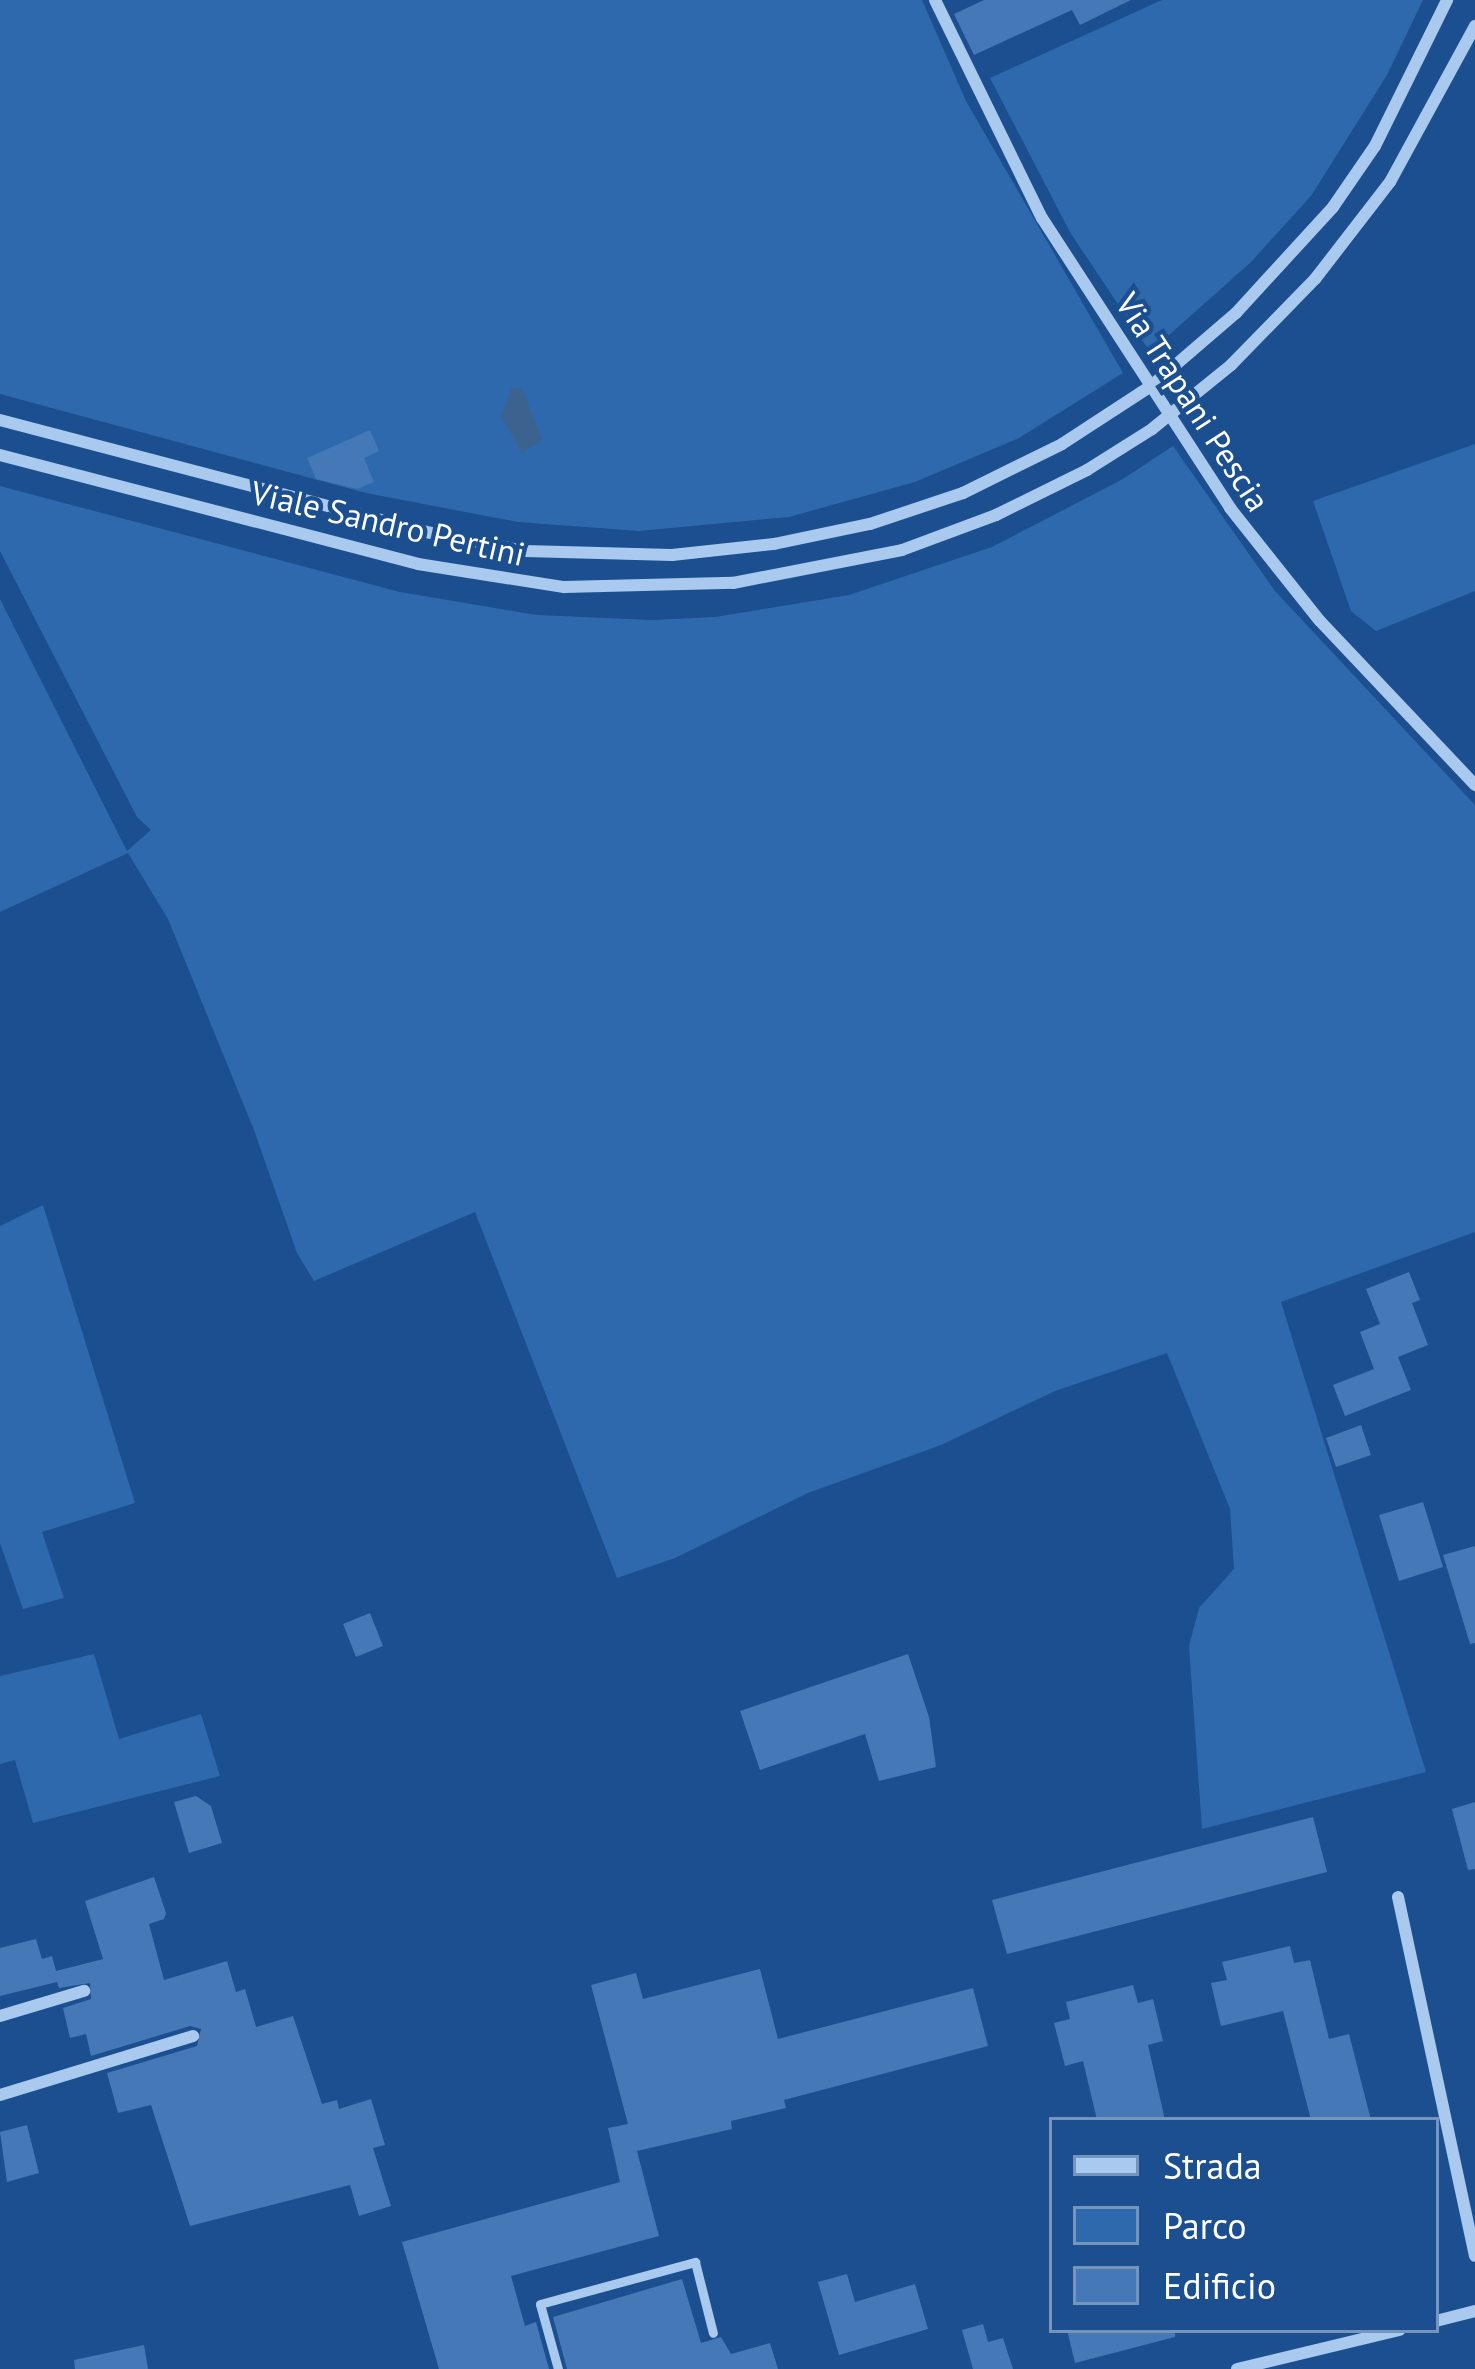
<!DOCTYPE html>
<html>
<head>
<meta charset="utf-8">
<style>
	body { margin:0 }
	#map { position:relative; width:1475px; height:2369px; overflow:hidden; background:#1b4f8f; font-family:"PT Sans",sans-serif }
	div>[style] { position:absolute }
	.green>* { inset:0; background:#2e69ad }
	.water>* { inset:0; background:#3c6290 }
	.building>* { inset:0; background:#4478b7 }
	.lane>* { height:9px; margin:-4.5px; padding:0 4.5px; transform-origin:4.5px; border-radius:4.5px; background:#a9c9ee }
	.street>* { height:12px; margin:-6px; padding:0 6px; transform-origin:6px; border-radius:6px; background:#a9c9ee }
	span { translate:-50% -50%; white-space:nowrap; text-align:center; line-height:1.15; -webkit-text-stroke:9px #1b4f8f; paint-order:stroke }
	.street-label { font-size:33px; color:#fff }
	.legend { position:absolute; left:1049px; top:2117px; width:390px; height:216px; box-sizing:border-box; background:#1b4f8f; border:3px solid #7695bc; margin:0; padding:15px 21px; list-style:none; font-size:36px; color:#fff }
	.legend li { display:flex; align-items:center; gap:24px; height:60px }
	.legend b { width:60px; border:3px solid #7695bc }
</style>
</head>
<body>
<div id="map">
	<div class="green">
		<i style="clip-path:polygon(0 0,922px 0,966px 101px,1123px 373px,1019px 438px,915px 482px,789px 517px,639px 531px,518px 522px,366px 493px,0 394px)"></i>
		<i style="clip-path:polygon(1162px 0,1423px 0,1387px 75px,1311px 196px,1250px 263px,1150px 352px,1071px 234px,990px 78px)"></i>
		<i style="clip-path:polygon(1475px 444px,1475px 591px,1376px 631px,1351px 611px,1313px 501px)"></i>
		<i style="clip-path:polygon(1173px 446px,1275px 591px,1475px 805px,1475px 1232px,1281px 1302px,1426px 1772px,1202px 1829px,1189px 1646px,1199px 1608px,1234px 1569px,1230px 1509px,1167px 1353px,1055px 1391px,941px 1445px,808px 1493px,675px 1558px,617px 1578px,475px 1212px,314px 1281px,297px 1253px,254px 1130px,168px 919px,128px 853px,0 912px,0 599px,127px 851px,151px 830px,137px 817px,0 551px,0 486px,400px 592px,537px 615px,652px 620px,715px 617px,849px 595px,992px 547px,1123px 479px)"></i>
		<i style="clip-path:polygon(43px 1205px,135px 1503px,42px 1532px,64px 1598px,23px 1609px,0 1543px,0 1226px)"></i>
		<i style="clip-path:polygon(94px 1654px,119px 1739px,201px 1714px,220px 1776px,33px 1823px,15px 1760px,0 1764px,0 1676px)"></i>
	</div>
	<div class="water">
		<i style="clip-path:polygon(512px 387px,522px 389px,542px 440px,522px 453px,501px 416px)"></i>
	</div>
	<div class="building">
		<i style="clip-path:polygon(984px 0,1131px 0,1080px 25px,1072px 10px,974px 55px,954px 14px)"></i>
		<i style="clip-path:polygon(370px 430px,379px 451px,364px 458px,374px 482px,357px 489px,316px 479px,307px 458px)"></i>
		<i style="clip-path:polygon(1409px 1272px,1420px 1300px,1412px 1303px,1428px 1345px,1398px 1357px,1411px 1390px,1345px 1416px,1333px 1385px,1374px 1369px,1360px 1332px,1380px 1324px,1366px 1289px)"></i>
		<i style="clip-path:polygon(1361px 1425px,1371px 1455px,1336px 1467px,1326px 1438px)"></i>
		<i style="clip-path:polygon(1423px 1502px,1443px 1567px,1399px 1581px,1379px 1515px)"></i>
		<i style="clip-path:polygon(1475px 1546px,1475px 1643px,1470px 1644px,1443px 1555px)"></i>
		<i style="clip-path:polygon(370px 1613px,383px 1646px,356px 1657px,343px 1624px)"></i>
		<i style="clip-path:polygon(908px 1654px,929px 1717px,936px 1767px,879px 1781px,865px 1734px,760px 1770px,740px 1711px)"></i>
		<i style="clip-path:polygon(196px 1796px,211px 1806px,222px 1843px,189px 1853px,174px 1802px)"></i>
		<i style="clip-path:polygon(1475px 1802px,1475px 1869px,1468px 1870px,1452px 1809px)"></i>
		<i style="clip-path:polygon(1313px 1817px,1327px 1872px,1007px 1954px,992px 1900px)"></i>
		<i style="clip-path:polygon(154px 1877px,166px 1913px,164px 1919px,149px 1924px,164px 1980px,227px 1961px,236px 1992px,245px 1989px,256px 2027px,293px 2016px,322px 2104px,337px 2100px,339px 2109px,371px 2099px,385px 2145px,373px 2148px,391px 2206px,359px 2216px,350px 2185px,190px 2226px,151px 2105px,118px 2113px,107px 2073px,197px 2046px,201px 2029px,190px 2026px,91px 2056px,86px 2034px,70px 2038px,63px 2008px,91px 1999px,90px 1983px,59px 1988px,57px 1982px,0 1996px,0 1948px,36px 1939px,42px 1959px,52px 1956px,56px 1971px,103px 1959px,85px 1901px)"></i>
		<i style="clip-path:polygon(1290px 1946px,1294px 1963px,1310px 1960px,1329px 2039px,1349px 2034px,1371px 2120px,1311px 2120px,1283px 2011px,1221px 2026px,1211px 1983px,1227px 1980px,1222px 1962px)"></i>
		<i style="clip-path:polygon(760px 1969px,778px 2039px,973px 1988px,988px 2046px,784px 2100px,786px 2108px,731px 2121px,732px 2129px,637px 2151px,659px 2236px,511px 2276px,525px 2326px,536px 2322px,549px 2369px,439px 2369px,402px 2242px,620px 2182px,608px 2128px,628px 2124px,591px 1985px,636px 1973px,643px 1999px)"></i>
		<i style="clip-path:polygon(1133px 1985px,1138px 2003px,1153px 1999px,1163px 2041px,1148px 2045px,1165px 2120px,1097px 2120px,1083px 2061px,1065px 2066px,1054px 2023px,1070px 2019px,1066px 2002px)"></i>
		<i style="clip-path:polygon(27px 2125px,39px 2173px,7px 2182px,0 2132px)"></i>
		<i style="clip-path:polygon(847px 2274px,855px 2302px,915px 2284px,928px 2329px,839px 2355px,818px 2282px)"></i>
		<i style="clip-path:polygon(682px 2279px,701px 2343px,721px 2337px,731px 2354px,770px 2343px,778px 2369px,567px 2369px,553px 2317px)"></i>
		<i style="clip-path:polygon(983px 2324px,988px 2342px,1003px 2338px,1013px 2369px,973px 2369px,962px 2330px)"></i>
		<i style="clip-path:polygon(1067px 2330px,1175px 2330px,1175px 2337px,1075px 2363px)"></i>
		<i style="clip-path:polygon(144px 2345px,148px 2369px,75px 2369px,74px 2360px)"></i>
	</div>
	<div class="lane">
		<i style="left:558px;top:2369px;width:67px;rotate:-105.5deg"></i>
		<i style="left:540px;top:2304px;width:161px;rotate:-15.2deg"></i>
		<i style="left:695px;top:2262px;width:73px;rotate:75.8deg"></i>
	</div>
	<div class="street">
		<i style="left:935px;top:0;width:243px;rotate:63.9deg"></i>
		<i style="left:1042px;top:218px;width:346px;rotate:57deg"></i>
		<i style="left:1230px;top:508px;width:144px;rotate:51.5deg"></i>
		<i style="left:1320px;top:621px;width:226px;rotate:46.6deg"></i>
		<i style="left:0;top:420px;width:440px;rotate:14.7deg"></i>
		<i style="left:426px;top:532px;width:101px;rotate:10.9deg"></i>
		<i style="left:525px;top:551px;width:147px;rotate:1.6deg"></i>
		<i style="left:672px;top:555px;width:103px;rotate:-6.2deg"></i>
		<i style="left:774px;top:544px;width:98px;rotate:-11.8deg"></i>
		<i style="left:870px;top:524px;width:98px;rotate:-18.4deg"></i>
		<i style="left:963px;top:493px;width:110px;rotate:-26.3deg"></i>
		<i style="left:1062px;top:444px;width:106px;rotate:-33.1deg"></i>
		<i style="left:1151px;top:386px;width:112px;rotate:-40.7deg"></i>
		<i style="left:1236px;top:313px;width:144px;rotate:-47.5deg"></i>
		<i style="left:1333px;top:207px;width:74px;rotate:-55.5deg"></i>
		<i style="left:1375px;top:146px;width:163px;rotate:-63.7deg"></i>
		<i style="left:0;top:455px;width:432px;rotate:14.6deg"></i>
		<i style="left:418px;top:564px;width:148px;rotate:9deg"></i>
		<i style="left:564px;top:587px;width:169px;rotate:-1.4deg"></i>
		<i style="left:733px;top:583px;width:172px;rotate:-11deg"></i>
		<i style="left:902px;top:550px;width:100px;rotate:-20.4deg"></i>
		<i style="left:996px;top:515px;width:102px;rotate:-26.3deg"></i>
		<i style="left:1087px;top:470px;width:77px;rotate:-32.2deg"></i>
		<i style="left:1152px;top:429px;width:102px;rotate:-39deg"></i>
		<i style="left:1231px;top:365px;width:120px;rotate:-45.7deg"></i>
		<i style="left:1315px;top:279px;width:123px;rotate:-52.3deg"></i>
		<i style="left:1390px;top:182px;width:178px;rotate:-61.4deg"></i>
		<i style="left:1398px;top:1897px;width:367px;rotate:77.9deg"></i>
		<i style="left:0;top:2016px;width:88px;rotate:-16.6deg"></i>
		<i style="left:0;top:2095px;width:202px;rotate:-17deg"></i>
		<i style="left:1436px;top:2321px;width:40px;rotate:-14.4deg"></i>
		<i style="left:1237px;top:2369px;width:167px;rotate:-13.5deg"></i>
	</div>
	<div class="street-label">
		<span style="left:1193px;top:402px;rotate:57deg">Via Trapani Pescia</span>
		<span style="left:388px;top:523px;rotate:13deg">Viale Sandro Pertini</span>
	</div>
	<ul class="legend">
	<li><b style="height:15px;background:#a9c9ee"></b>Strada</li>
	<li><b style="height:33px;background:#2e69ad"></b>Parco</li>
	<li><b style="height:33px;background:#4478b7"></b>Edificio</li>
	</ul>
</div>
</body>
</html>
